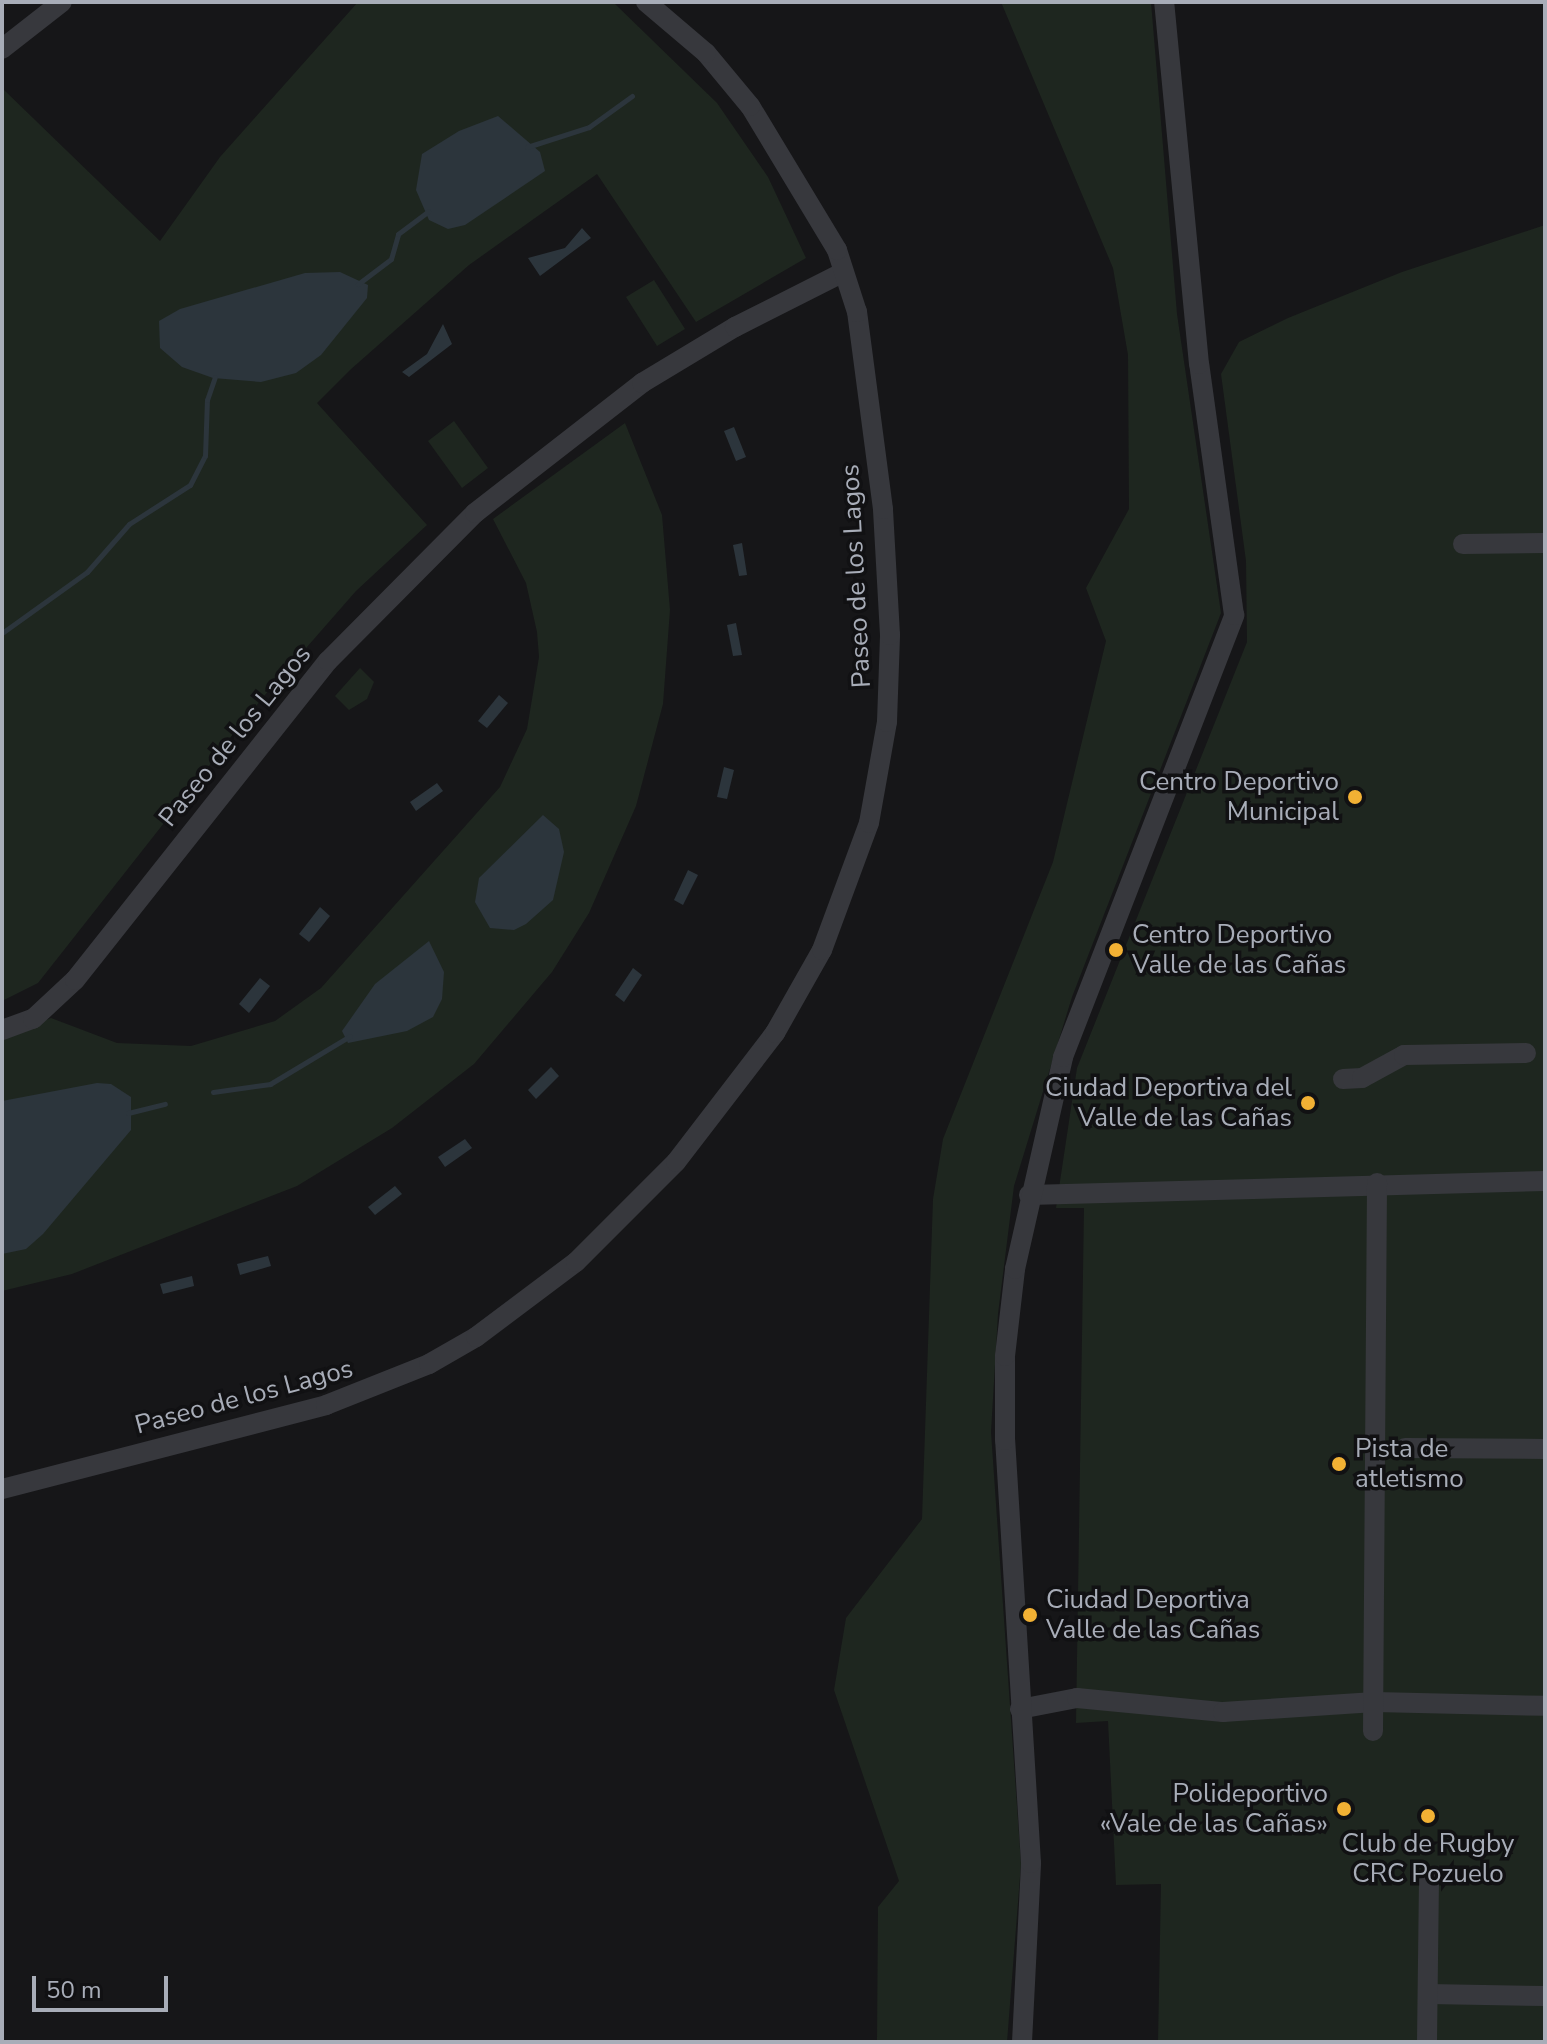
<!DOCTYPE html>
<html>
<head>
<meta charset="utf-8">
<style>
	body { margin:0 }
	#map { position:relative; width:1547px; height:2044px; overflow:hidden; background:#161618; font-family:"Nunito Sans",sans-serif }
	div>[style] { position:absolute }
	.green>* { inset:0; background:#1e261f }
	.water>* { inset:0; background:#2c353c }
	.stream>* { height:5px; margin:-2.5px; padding:0 2.5px; transform-origin:2.5px; border-radius:2.5px; background:#2c353c }
	.street>* { height:20px; margin:-10px; padding:0 10px; transform-origin:10px; border-radius:10px; background:#37383d }
	.dots>* { width:22px; height:22px; translate:-50% -50%; box-sizing:border-box; border:4px solid #111113; border-radius:50% }
	span { translate:-50% -50%; white-space:nowrap; text-align:center; line-height:1.15; -webkit-text-stroke:7px #111113; paint-order:stroke }
	.street-label { font-size:26px; color:#a8adb8 }
	.poi-label { font-size:26px; color:#a8adb8 }
	.right { translate:-100% -50%; text-align:right }
	.left { translate:0 -50%; text-align:left }
	.frame { position:absolute; inset:0; border:4px solid #a8adb8; pointer-events:none }
	.scale { position:absolute; left:32px; top:1976px; width:136px; height:36px; box-sizing:border-box; border:4px solid #a8adb8; border-top:0; padding-left:10px; font-size:24px; line-height:28px; white-space:nowrap; color:#a8adb8; -webkit-text-stroke:6px #111113; paint-order:stroke }
</style>
</head>
<body>
<div id="map">
	<div class="green">
		<i style="clip-path:polygon(358px 2px,613px 2px,717px 103px,768px 177px,806px 258px,696px 322px,597px 174px,469px 265px,350px 370px,317px 403px,427px 525px,356px 591px,264px 696px,38px 983px,2px 1001px,2px 88px,160px 241px,220px 157px)"></i>
		<i style="clip-path:polygon(1001px 2px,1151px 2px,1177px 314px,1221px 613px,1072px 997px,1014px 1186px,998px 1314px,991px 1432px,1021px 1864px,1007px 2042px,877px 2042px,878px 1907px,899px 1881px,834px 1690px,846px 1618px,922px 1519px,933px 1199px,943px 1139px,1053px 862px,1106px 641px,1086px 588px,1129px 509px,1128px 355px,1113px 268px)"></i>
		<i style="clip-path:polygon(1545px 225px,1545px 2042px,1158px 2042px,1161px 1884px,1116px 1885px,1108px 1721px,1076px 1723px,1084px 1208px,1056px 1208px,1077px 1068px,1247px 642px,1246px 561px,1221px 374px,1239px 342px,1288px 318px,1402px 272px)"></i>
		<i style="clip-path:polygon(654px 280px,685px 329px,657px 346px,626px 297px)"></i>
		<i style="clip-path:polygon(454px 421px,488px 468px,462px 488px,428px 441px)"></i>
		<i style="clip-path:polygon(625px 423px,662px 515px,670px 610px,663px 704px,636px 806px,589px 913px,552px 972px,474px 1064px,392px 1128px,297px 1186px,72px 1274px,2px 1291px,2px 1037px,51px 1018px,117px 1043px,191px 1046px,275px 1021px,321px 988px,500px 787px,527px 729px,539px 657px,537px 632px,526px 583px,493px 519px)"></i>
		<i style="clip-path:polygon(360px 668px,374px 682px,367px 699px,349px 710px,335px 696px)"></i>
	</div>
	<div class="water">
		<i style="clip-path:polygon(498px 116px,540px 152px,545px 171px,465px 225px,448px 229px,429px 220px,416px 190px,422px 154px,459px 131px)"></i>
		<i style="clip-path:polygon(582px 228px,591px 238px,540px 276px,528px 258px,565px 248px)"></i>
		<i style="clip-path:polygon(340px 272px,368px 285px,367px 298px,321px 355px,296px 373px,261px 382px,213px 378px,182px 367px,160px 348px,159px 321px,180px 309px,305px 273px)"></i>
		<i style="clip-path:polygon(443px 324px,452px 344px,409px 377px,402px 372px,427px 354px)"></i>
		<i style="clip-path:polygon(734px 427px,746px 457px,736px 461px,724px 431px)"></i>
		<i style="clip-path:polygon(742px 543px,747px 575px,739px 576px,733px 545px)"></i>
		<i style="clip-path:polygon(736px 623px,742px 655px,733px 656px,727px 625px)"></i>
		<i style="clip-path:polygon(499px 695px,508px 703px,487px 728px,478px 721px)"></i>
		<i style="clip-path:polygon(724px 767px,734px 770px,727px 799px,717px 797px)"></i>
		<i style="clip-path:polygon(437px 783px,443px 791px,416px 811px,410px 802px)"></i>
		<i style="clip-path:polygon(543px 815px,559px 829px,564px 852px,553px 900px,526px 924px,514px 930px,490px 928px,475px 902px,479px 878px)"></i>
		<i style="clip-path:polygon(688px 870px,698px 875px,683px 905px,674px 900px)"></i>
		<i style="clip-path:polygon(320px 907px,330px 916px,309px 942px,299px 934px)"></i>
		<i style="clip-path:polygon(429px 941px,444px 972px,442px 999px,433px 1017px,407px 1031px,348px 1043px,342px 1031px,375px 984px)"></i>
		<i style="clip-path:polygon(633px 968px,642px 975px,624px 1002px,615px 995px)"></i>
		<i style="clip-path:polygon(260px 978px,270px 986px,249px 1013px,239px 1004px)"></i>
		<i style="clip-path:polygon(551px 1067px,559px 1076px,536px 1099px,528px 1090px)"></i>
		<i style="clip-path:polygon(97px 1083px,111px 1084px,131px 1097px,131px 1130px,43px 1234px,26px 1249px,2px 1254px,2px 1101px)"></i>
		<i style="clip-path:polygon(465px 1139px,472px 1148px,445px 1167px,438px 1157px)"></i>
		<i style="clip-path:polygon(395px 1186px,402px 1194px,375px 1215px,368px 1207px)"></i>
		<i style="clip-path:polygon(268px 1256px,271px 1266px,240px 1275px,237px 1264px)"></i>
		<i style="clip-path:polygon(192px 1276px,194px 1286px,163px 1294px,160px 1284px)"></i>
	</div>
	<div class="stream">
		<i style="left:527px;top:147px;width:65px;rotate:-17.9deg"></i>
		<i style="left:589px;top:127px;width:53px;rotate:-35.8deg"></i>
		<i style="left:358px;top:284px;width:41px;rotate:-37.1deg"></i>
		<i style="left:391px;top:259px;width:26px;rotate:-74deg"></i>
		<i style="left:398px;top:234px;width:38px;rotate:-37deg"></i>
		<i style="left:2px;top:633px;width:105px;rotate:-35.7deg"></i>
		<i style="left:87px;top:572px;width:64px;rotate:-48.8deg"></i>
		<i style="left:129px;top:524px;width:72px;rotate:-32.6deg"></i>
		<i style="left:190px;top:485px;width:33px;rotate:-63deg"></i>
		<i style="left:205px;top:456px;width:56px;rotate:-88deg"></i>
		<i style="left:207px;top:400px;width:24px;rotate:-71deg"></i>
		<i style="left:213px;top:1092px;width:58px;rotate:-8deg"></i>
		<i style="left:270px;top:1084px;width:93px;rotate:-31deg"></i>
		<i style="left:128px;top:1113px;width:38px;rotate:-14deg"></i>
	</div>
	<div class="street">
		<i style="left:2px;top:49px;width:76px;rotate:-38.1deg"></i>
		<i style="left:1463px;top:544px;width:82px;rotate:-0.7deg"></i>
		<i style="left:2px;top:1030px;width:33px;rotate:-20deg"></i>
		<i style="left:33px;top:1019px;width:57px;rotate:-42.9deg"></i>
		<i style="left:75px;top:980px;width:407px;rotate:-51.6deg"></i>
		<i style="left:328px;top:661px;width:209px;rotate:-45.2deg"></i>
		<i style="left:475px;top:513px;width:212px;rotate:-37.9deg"></i>
		<i style="left:642px;top:383px;width:109px;rotate:-31.1deg"></i>
		<i style="left:735px;top:327px;width:120px;rotate:-26.8deg"></i>
		<i style="left:1343px;top:1079px;width:19px;rotate:-3deg"></i>
		<i style="left:1362px;top:1078px;width:48px;rotate:-28.7deg"></i>
		<i style="left:1404px;top:1055px;width:122px;rotate:-0.9deg"></i>
		<i style="left:1029px;top:1195px;width:516px;rotate:-1.55deg"></i>
		<i style="left:1405px;top:1448px;width:140px;rotate:0.4deg"></i>
		<i style="left:2px;top:1489px;width:335px;rotate:-14.5deg"></i>
		<i style="left:326px;top:1405px;width:111px;rotate:-21.7deg"></i>
		<i style="left:429px;top:1364px;width:54px;rotate:-29.9deg"></i>
		<i style="left:476px;top:1337px;width:125px;rotate:-36.9deg"></i>
		<i style="left:576px;top:1262px;width:141px;rotate:-45deg"></i>
		<i style="left:676px;top:1162px;width:163px;rotate:-52.5deg"></i>
		<i style="left:775px;top:1033px;width:95px;rotate:-60.5deg"></i>
		<i style="left:822px;top:950px;width:135px;rotate:-69.7deg"></i>
		<i style="left:869px;top:823px;width:103px;rotate:-79.9deg"></i>
		<i style="left:887px;top:722px;width:87px;rotate:-88deg"></i>
		<i style="left:890px;top:635px;width:126px;rotate:-93.2deg"></i>
		<i style="left:883px;top:509px;width:199px;rotate:-97.5deg"></i>
		<i style="left:857px;top:312px;width:65px;rotate:-107.9deg"></i>
		<i style="left:837px;top:250px;width:168px;rotate:-121.1deg"></i>
		<i style="left:750px;top:106px;width:69px;rotate:-129.7deg"></i>
		<i style="left:706px;top:53px;width:79px;rotate:-139.6deg"></i>
		<i style="left:1020px;top:1709px;width:58px;rotate:-10.9deg"></i>
		<i style="left:1077px;top:1698px;width:147px;rotate:5.5deg"></i>
		<i style="left:1223px;top:1712px;width:152px;rotate:-3.8deg"></i>
		<i style="left:1375px;top:1702px;width:170px;rotate:1.3deg"></i>
		<i style="left:1373px;top:1731px;width:548px;rotate:-89.58deg"></i>
		<i style="left:1428px;top:1994px;width:117px;rotate:1deg"></i>
		<i style="left:1022px;top:2042px;width:179px;rotate:-87.1deg"></i>
		<i style="left:1031px;top:1863px;width:424px;rotate:-93.5deg"></i>
		<i style="left:1005px;top:1440px;width:84px;rotate:-90deg"></i>
		<i style="left:1005px;top:1356px;width:88px;rotate:-83.4deg"></i>
		<i style="left:1015px;top:1269px;width:217px;rotate:-77.2deg"></i>
		<i style="left:1063px;top:1057px;width:474px;rotate:-68.8deg"></i>
		<i style="left:1234px;top:615px;width:253px;rotate:-97.9deg"></i>
		<i style="left:1199px;top:364px;width:364px;rotate:-95.5deg"></i>
		<i style="left:1427px;top:2042px;width:162px;rotate:-89.3deg"></i>
	</div>
	<div class="dots">
		<i style="left:1355px;top:797px;background:#f2b134"></i>
		<i style="left:1116px;top:950px;background:#f2b134"></i>
		<i style="left:1308px;top:1103px;background:#f2b134"></i>
		<i style="left:1339px;top:1464px;background:#f2b134"></i>
		<i style="left:1030px;top:1615px;background:#f2b134"></i>
		<i style="left:1344px;top:1809px;background:#f2b134"></i>
		<i style="left:1428px;top:1816px;background:#f2b134"></i>
	</div>
	<div class="street-label">
		<span style="left:856px;top:576px;rotate:-93deg">Paseo de los Lagos</span>
		<span style="left:235px;top:736px;rotate:-51deg">Paseo de los Lagos</span>
		<span style="left:244px;top:1397px;rotate:-15deg">Paseo de los Lagos</span>
	</div>
	<div class="poi-label">
		<span class="right" style="left:1339px;top:797px">Centro Deportivo<br>Municipal</span>
		<span class="left" style="left:1132px;top:950px">Centro Deportivo<br>Valle de las Cañas</span>
		<span class="right" style="left:1292px;top:1103px">Ciudad Deportiva del<br>Valle de las Cañas</span>
		<span class="left" style="left:1355px;top:1464px">Pista de<br>atletismo</span>
		<span class="left" style="left:1046px;top:1615px">Ciudad Deportiva<br>Valle de las Cañas</span>
		<span class="right" style="left:1328px;top:1809px">Polideportivo<br>«Vale de las Cañas»</span>
		<span style="left:1428px;top:1859px">Club de Rugby<br>CRC Pozuelo</span>
	</div>
	<div class="frame"></div>
	<div class="scale">50 m</div>
</div>
</body>
</html>
